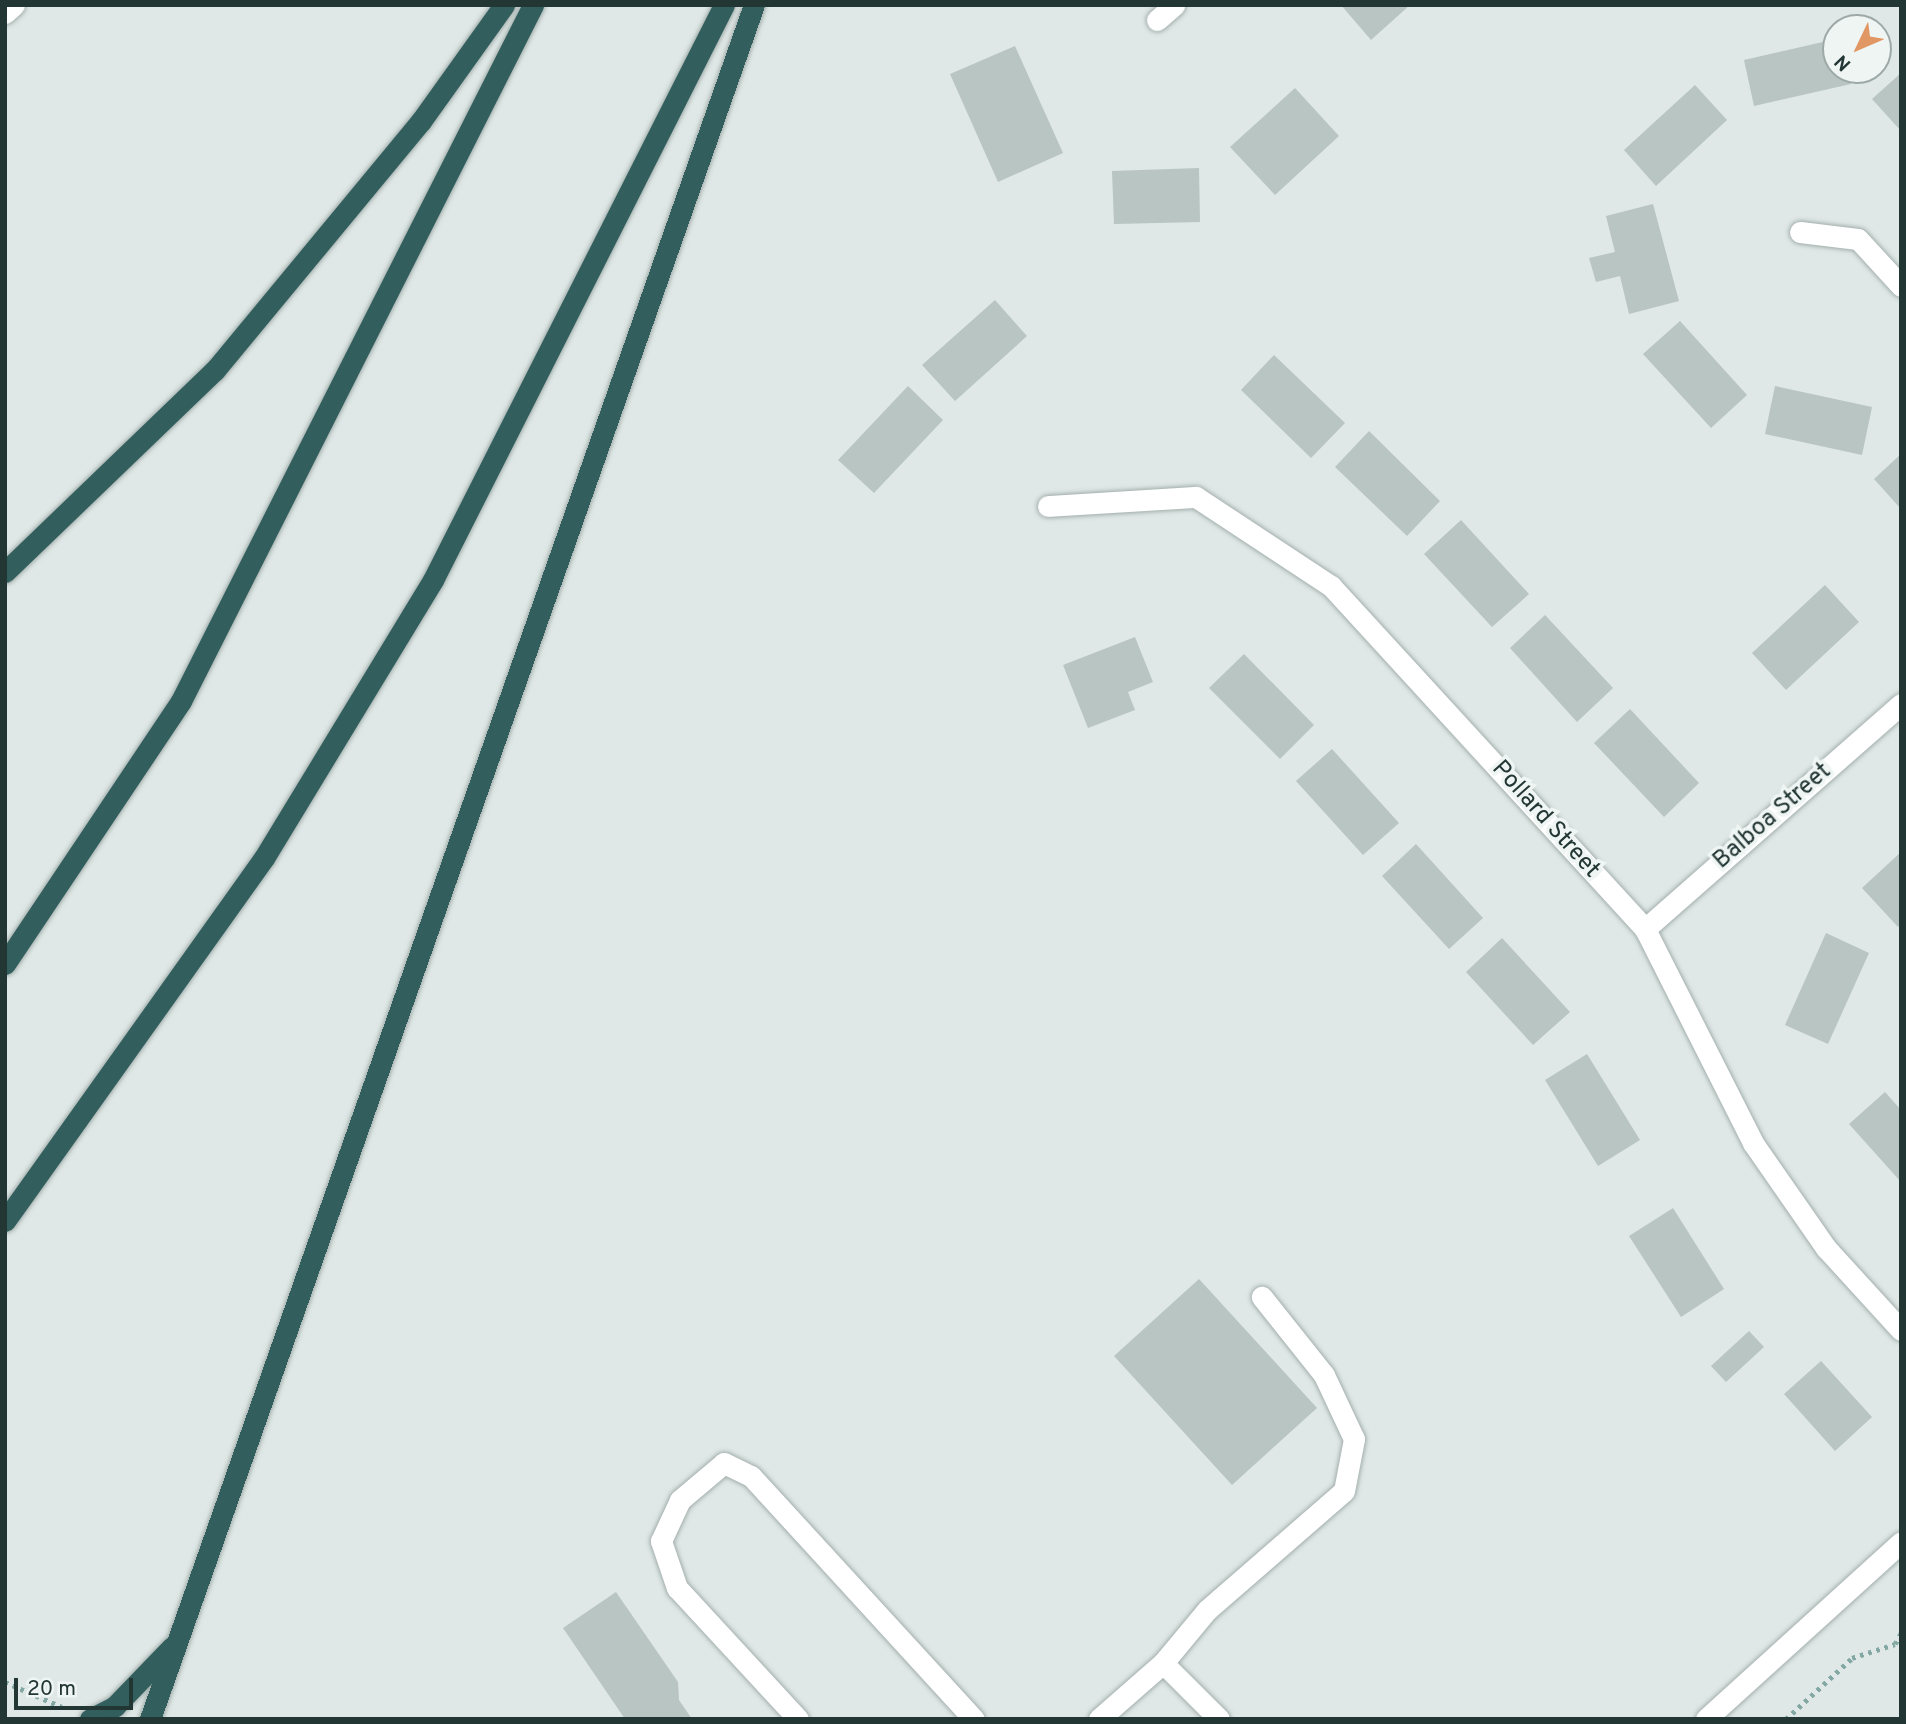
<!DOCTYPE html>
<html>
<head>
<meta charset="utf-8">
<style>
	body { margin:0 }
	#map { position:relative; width:1906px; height:1724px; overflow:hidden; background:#dfe8e6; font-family:Overpass,sans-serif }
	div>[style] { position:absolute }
	.building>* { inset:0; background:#b8c5c2 }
	.path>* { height:4.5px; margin-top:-2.25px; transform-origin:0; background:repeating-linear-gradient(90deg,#83a8a3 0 3.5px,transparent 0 8.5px) }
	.roads { filter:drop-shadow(0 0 2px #a3afad) drop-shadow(0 0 2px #a3afad) }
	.minor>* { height:21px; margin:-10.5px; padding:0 10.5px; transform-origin:10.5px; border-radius:10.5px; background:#fff }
	.highway>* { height:21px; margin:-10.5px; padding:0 10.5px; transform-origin:10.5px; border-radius:10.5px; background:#325f5d }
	span { translate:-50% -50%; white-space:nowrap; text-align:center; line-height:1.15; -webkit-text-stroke:7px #eff5f3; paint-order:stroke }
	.street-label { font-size:24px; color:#223634 }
	.frame { position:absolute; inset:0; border:7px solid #223634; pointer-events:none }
	.north { position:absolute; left:1822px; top:14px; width:70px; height:70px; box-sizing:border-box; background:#eff5f3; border:2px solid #9da9a7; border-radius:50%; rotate:226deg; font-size:19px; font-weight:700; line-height:28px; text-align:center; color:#223634 }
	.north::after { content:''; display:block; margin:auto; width:24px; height:32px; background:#e19764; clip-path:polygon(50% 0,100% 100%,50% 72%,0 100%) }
	.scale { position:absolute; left:14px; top:1678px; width:119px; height:32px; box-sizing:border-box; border:4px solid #223634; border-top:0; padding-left:9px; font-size:21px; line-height:24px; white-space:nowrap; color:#223634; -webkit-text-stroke:5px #eff5f3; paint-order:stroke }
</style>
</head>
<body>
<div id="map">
	<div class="building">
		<i style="clip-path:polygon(1341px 5px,1410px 5px,1371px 40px)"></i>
		<i style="clip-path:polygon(1836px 39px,1836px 70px,1848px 70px,1851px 84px,1754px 106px,1744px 60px)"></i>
		<i style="clip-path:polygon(1015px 46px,1063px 153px,998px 182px,950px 74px)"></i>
		<i style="clip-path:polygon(1901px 73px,1901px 131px,1872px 99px)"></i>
		<i style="clip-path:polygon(1695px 85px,1727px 120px,1656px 186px,1624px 150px)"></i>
		<i style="clip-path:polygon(1295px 88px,1339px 136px,1275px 195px,1230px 147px)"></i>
		<i style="clip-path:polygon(1199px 168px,1200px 222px,1114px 224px,1112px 171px)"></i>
		<i style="clip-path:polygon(1653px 204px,1679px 301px,1629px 314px,1620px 276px,1596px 282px,1589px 258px,1615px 252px,1606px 216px)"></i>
		<i style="clip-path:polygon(995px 300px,1027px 336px,955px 401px,922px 365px)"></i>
		<i style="clip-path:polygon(1680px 321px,1747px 395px,1711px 428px,1643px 354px)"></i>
		<i style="clip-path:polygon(1274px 355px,1345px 423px,1311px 458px,1241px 390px)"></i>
		<i style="clip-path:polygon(908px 386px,943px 420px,874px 493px,838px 460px)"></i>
		<i style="clip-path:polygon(1775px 386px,1872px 407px,1862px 455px,1765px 434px)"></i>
		<i style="clip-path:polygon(1369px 431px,1440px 501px,1407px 536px,1335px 467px)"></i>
		<i style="clip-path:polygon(1901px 454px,1901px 509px,1874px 479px)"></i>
		<i style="clip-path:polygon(1461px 520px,1529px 594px,1492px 627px,1424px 554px)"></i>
		<i style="clip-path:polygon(1825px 585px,1859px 622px,1786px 690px,1752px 653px)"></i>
		<i style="clip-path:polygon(1545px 615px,1613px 688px,1577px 722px,1510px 648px)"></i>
		<i style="clip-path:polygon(1135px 637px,1153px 682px,1128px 692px,1135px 710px,1088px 728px,1063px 665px)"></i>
		<i style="clip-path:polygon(1244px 654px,1314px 725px,1280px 759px,1209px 688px)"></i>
		<i style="clip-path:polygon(1630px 709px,1699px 783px,1664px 817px,1594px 743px)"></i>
		<i style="clip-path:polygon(1332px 749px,1399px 823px,1363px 855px,1296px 781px)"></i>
		<i style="clip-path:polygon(1416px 844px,1483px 918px,1449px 949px,1382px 876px)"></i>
		<i style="clip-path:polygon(1901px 852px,1901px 924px,1898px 927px,1862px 888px)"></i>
		<i style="clip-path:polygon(1826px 933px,1869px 953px,1828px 1044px,1785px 1025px)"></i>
		<i style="clip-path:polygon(1502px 938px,1570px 1012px,1533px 1045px,1466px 972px)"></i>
		<i style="clip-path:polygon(1587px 1054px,1640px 1140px,1598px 1166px,1545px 1080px)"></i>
		<i style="clip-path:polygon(1885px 1092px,1901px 1110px,1901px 1182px,1849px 1124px)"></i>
		<i style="clip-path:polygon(1673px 1208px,1724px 1289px,1681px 1317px,1629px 1236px)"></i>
		<i style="clip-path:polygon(1199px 1279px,1317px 1408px,1232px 1485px,1114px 1356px)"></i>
		<i style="clip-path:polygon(1749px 1331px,1764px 1347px,1726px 1382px,1711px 1366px)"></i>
		<i style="clip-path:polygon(1821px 1361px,1872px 1417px,1835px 1451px,1784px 1394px)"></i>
		<i style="clip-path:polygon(616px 1592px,678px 1682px,679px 1700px,692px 1719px,625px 1719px,563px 1628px)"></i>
	</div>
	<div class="path">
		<i style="left:5px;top:1682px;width:62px;rotate:23.7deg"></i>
		<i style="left:1786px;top:1719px;width:90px;rotate:-42.7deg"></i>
		<i style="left:1852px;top:1658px;width:45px;rotate:-18deg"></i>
		<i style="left:1895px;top:1644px;width:13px;rotate:-61deg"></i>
	</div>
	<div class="roads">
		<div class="minor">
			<i style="left:5px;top:13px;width:12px;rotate:-42deg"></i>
			<i style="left:1157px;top:20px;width:23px;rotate:-41deg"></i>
			<i style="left:1800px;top:232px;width:58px;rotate:6.9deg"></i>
			<i style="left:1858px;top:239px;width:64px;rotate:47.5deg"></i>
			<i style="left:1048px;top:506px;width:148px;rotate:-3.5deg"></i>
			<i style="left:1196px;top:497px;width:162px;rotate:33.4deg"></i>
			<i style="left:1331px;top:586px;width:465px;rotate:47.5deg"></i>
			<i style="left:1645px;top:929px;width:240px;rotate:63.2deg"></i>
			<i style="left:1753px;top:1143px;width:128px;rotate:55.2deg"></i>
			<i style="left:1826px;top:1248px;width:111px;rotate:47.6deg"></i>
			<i style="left:1645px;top:929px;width:341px;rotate:-41.3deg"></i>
			<i style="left:798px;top:1719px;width:178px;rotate:-132.7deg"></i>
			<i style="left:677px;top:1588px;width:50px;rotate:-108.8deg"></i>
			<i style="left:661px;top:1541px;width:45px;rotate:-65.1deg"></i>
			<i style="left:680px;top:1500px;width:57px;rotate:-40.1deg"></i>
			<i style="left:724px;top:1463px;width:30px;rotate:26deg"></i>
			<i style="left:751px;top:1476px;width:330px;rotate:47.5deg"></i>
			<i style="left:1099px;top:1719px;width:85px;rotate:-41.2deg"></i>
			<i style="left:1219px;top:1719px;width:79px;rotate:-135deg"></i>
			<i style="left:1163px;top:1663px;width:69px;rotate:-50.3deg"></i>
			<i style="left:1207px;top:1610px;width:181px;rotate:-41deg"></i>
			<i style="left:1344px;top:1491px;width:53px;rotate:-79.1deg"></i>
			<i style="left:1354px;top:1439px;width:71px;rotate:-115.1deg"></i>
			<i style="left:1324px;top:1375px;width:100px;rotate:-128.5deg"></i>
			<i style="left:1706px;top:1719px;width:263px;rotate:-42.2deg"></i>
		</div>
		<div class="highway">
			<i style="left:5px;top:572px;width:291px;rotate:-43.9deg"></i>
			<i style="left:215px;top:370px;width:323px;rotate:-50.4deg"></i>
			<i style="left:421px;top:121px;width:143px;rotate:-54.4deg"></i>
			<i style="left:5px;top:964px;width:316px;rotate:-56.2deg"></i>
			<i style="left:181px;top:701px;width:780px;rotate:-63.17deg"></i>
			<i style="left:5px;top:1221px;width:446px;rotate:-54.5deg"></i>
			<i style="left:264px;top:858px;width:325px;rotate:-58.7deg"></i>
			<i style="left:433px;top:580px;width:644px;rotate:-63.16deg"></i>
			<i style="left:90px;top:1719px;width:28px;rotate:-27deg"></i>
			<i style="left:115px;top:1706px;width:82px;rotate:-46deg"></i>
			<i style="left:150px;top:1719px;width:1817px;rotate:-70.59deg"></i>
		</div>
	</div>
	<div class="street-label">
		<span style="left:1773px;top:817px;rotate:-41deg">Balboa Street</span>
		<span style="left:1545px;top:820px;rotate:48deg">Pollard Street</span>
	</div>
	<div class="frame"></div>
	<div class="north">N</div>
	<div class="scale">20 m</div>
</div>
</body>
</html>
